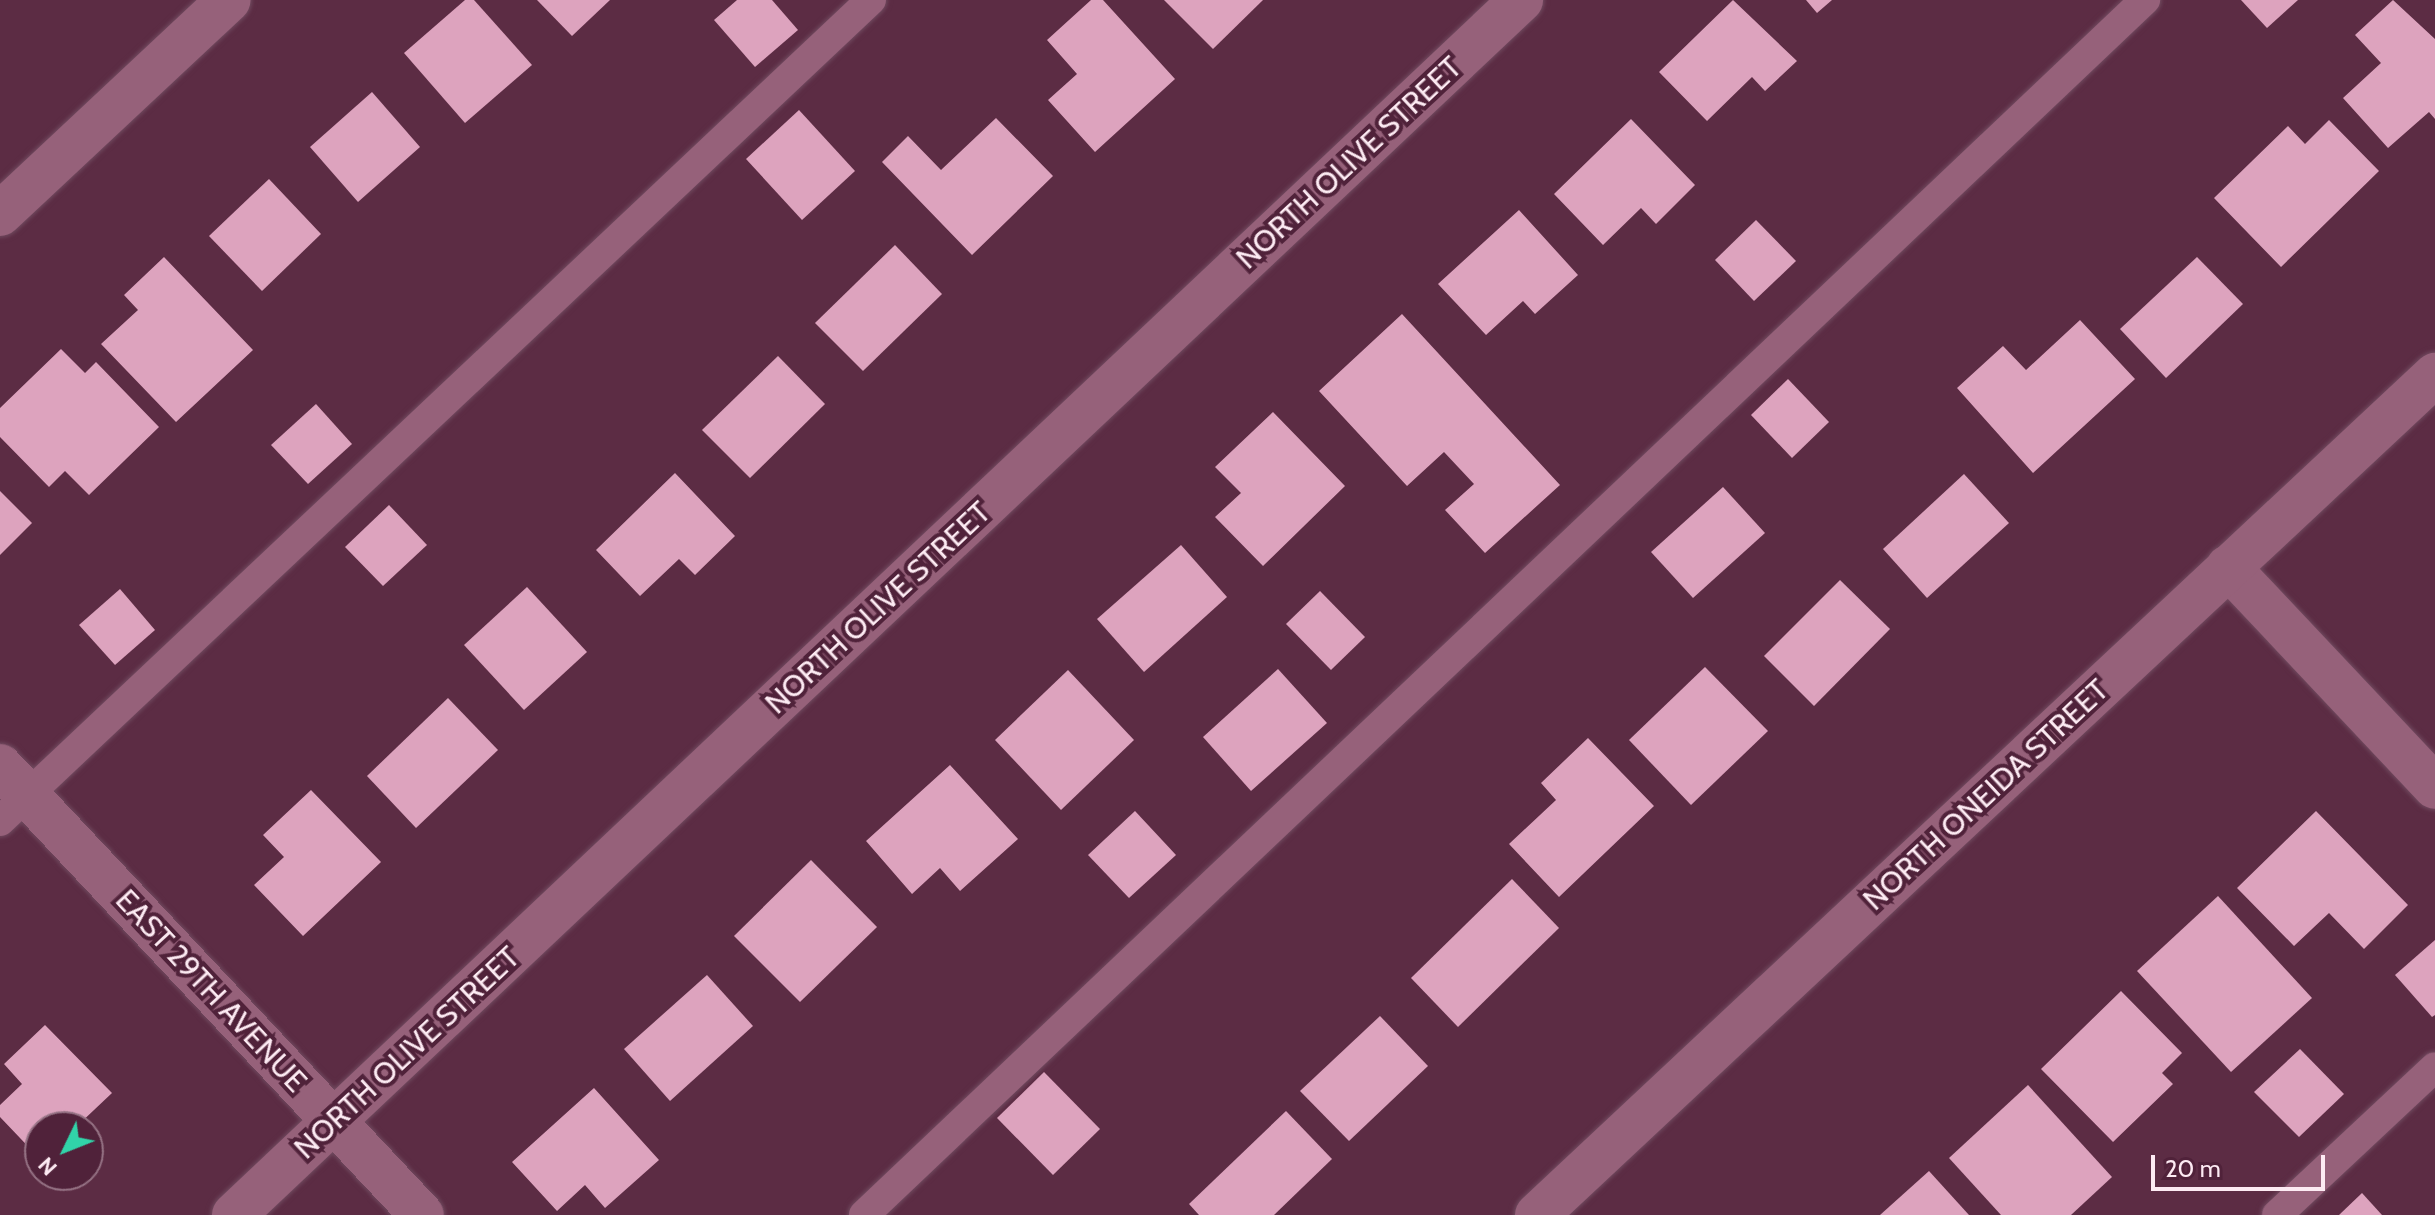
<!DOCTYPE html>
<html>
<head>
<meta charset="utf-8">
<style>
	body { margin:0 }
	#map { position:relative; width:2435px; height:1215px; overflow:hidden; background:#5c2c44; font-family:Cabin,sans-serif }
	div>[style] { position:absolute }
	.building>* { inset:0; background:#dda3be }
	.roads { filter:drop-shadow(0 0 2px #704a5f) drop-shadow(0 0 2px #704a5f) }
	.service>* { height:30px; margin:-15px; padding:0 15px; transform-origin:15px; border-radius:15px; background:#96617a }
	.minor>* { height:44px; margin:-22px; padding:0 22px; transform-origin:22px; border-radius:22px; background:#96617a }
	.tertiary>* { height:44px; margin:-22px; padding:0 22px; transform-origin:22px; border-radius:22px; background:#96617a }
	span { translate:-50% -50%; white-space:nowrap; text-align:center; line-height:1.15; -webkit-text-stroke:8px #50223a; paint-order:stroke }
	.street-label { font-size:30px; color:#fdebf3 }
	.north { position:absolute; left:24px; top:1111px; width:80px; height:80px; box-sizing:border-box; background:#50223a; border:2px solid #957284; border-radius:50%; rotate:227deg; font-size:22px; font-weight:700; line-height:32px; text-align:center; color:#fdebf3 }
	.north::after { content:''; display:block; margin:auto; width:28px; height:36px; background:#31d4a9; clip-path:polygon(50% 0,100% 100%,50% 72%,0 100%) }
	.scale { position:absolute; left:2151px; top:1155px; width:174px; height:36px; box-sizing:border-box; border:4px solid #fdebf3; border-top:0; padding-left:10px; font-size:24px; line-height:28px; white-space:nowrap; color:#fdebf3; -webkit-text-stroke:6px #50223a; paint-order:stroke }
</style>
</head>
<body>
<div id="map">
	<div class="building">
		<i style="clip-path:polygon(465px 0,474px 0,532px 65px,465px 123px,404px 53px)"></i>
		<i style="clip-path:polygon(537px 0,610px 0,572px 36px)"></i>
		<i style="clip-path:polygon(737px 0,772px 0,798px 30px,755px 67px,714px 20px)"></i>
		<i style="clip-path:polygon(1091px 0,1103px 0,1175px 79px,1095px 152px,1048px 100px,1077px 74px,1047px 40px)"></i>
		<i style="clip-path:polygon(1164px 0,1263px 0,1213px 49px)"></i>
		<i style="clip-path:polygon(1733px 0,1797px 61px,1765px 91px,1752px 77px,1707px 121px,1659px 72px)"></i>
		<i style="clip-path:polygon(1806px 0,1832px 0,1817px 13px)"></i>
		<i style="clip-path:polygon(2241px 0,2298px 0,2267px 28px)"></i>
		<i style="clip-path:polygon(2393px 0,2435px 39px,2435px 119px,2429px 112px,2388px 148px,2343px 98px,2381px 63px,2355px 35px)"></i>
		<i style="clip-path:polygon(372px 92px,420px 147px,358px 202px,310px 147px)"></i>
		<i style="clip-path:polygon(799px 110px,855px 171px,802px 220px,746px 159px)"></i>
		<i style="clip-path:polygon(996px 118px,1053px 176px,972px 255px,882px 162px,908px 136px,941px 170px)"></i>
		<i style="clip-path:polygon(1631px 119px,1695px 185px,1656px 224px,1641px 208px,1603px 245px,1554px 194px)"></i>
		<i style="clip-path:polygon(2329px 120px,2379px 171px,2281px 267px,2214px 198px,2288px 126px,2305px 144px)"></i>
		<i style="clip-path:polygon(269px 179px,321px 234px,262px 291px,209px 236px)"></i>
		<i style="clip-path:polygon(1519px 210px,1578px 275px,1535px 314px,1523px 301px,1486px 335px,1438px 284px)"></i>
		<i style="clip-path:polygon(1756px 220px,1796px 261px,1754px 301px,1715px 260px)"></i>
		<i style="clip-path:polygon(895px 245px,942px 294px,863px 371px,815px 323px)"></i>
		<i style="clip-path:polygon(164px 257px,253px 350px,176px 422px,101px 344px,138px 310px,124px 295px)"></i>
		<i style="clip-path:polygon(2197px 257px,2243px 304px,2166px 378px,2120px 329px)"></i>
		<i style="clip-path:polygon(1402px 314px,1560px 485px,1485px 553px,1445px 510px,1474px 484px,1444px 452px,1407px 486px,1319px 391px)"></i>
		<i style="clip-path:polygon(2080px 320px,2135px 379px,2033px 473px,1957px 388px,2003px 346px,2026px 370px)"></i>
		<i style="clip-path:polygon(61px 349px,85px 373px,96px 362px,159px 427px,89px 495px,65px 471px,49px 487px,0 437px,0 408px)"></i>
		<i style="clip-path:polygon(778px 356px,825px 404px,750px 478px,702px 430px)"></i>
		<i style="clip-path:polygon(1788px 379px,1829px 422px,1792px 458px,1751px 415px)"></i>
		<i style="clip-path:polygon(316px 404px,352px 444px,308px 484px,271px 445px)"></i>
		<i style="clip-path:polygon(1273px 412px,1345px 486px,1263px 566px,1215px 517px,1241px 493px,1215px 467px)"></i>
		<i style="clip-path:polygon(675px 473px,735px 536px,695px 575px,679px 559px,640px 596px,596px 550px)"></i>
		<i style="clip-path:polygon(1964px 474px,2009px 523px,1927px 598px,1883px 549px)"></i>
		<i style="clip-path:polygon(1723px 487px,1765px 533px,1693px 598px,1651px 552px)"></i>
		<i style="clip-path:polygon(0 491px,32px 523px,0 555px)"></i>
		<i style="clip-path:polygon(389px 505px,427px 545px,383px 586px,345px 547px)"></i>
		<i style="clip-path:polygon(1181px 545px,1227px 597px,1144px 672px,1097px 619px)"></i>
		<i style="clip-path:polygon(1840px 580px,1890px 629px,1814px 706px,1764px 656px)"></i>
		<i style="clip-path:polygon(527px 587px,587px 652px,524px 710px,464px 645px)"></i>
		<i style="clip-path:polygon(120px 589px,155px 630px,115px 665px,79px 625px)"></i>
		<i style="clip-path:polygon(1320px 591px,1365px 637px,1331px 670px,1286px 624px)"></i>
		<i style="clip-path:polygon(1705px 667px,1768px 731px,1691px 805px,1629px 740px)"></i>
		<i style="clip-path:polygon(1278px 669px,1327px 723px,1251px 791px,1203px 737px)"></i>
		<i style="clip-path:polygon(1068px 670px,1134px 740px,1061px 810px,995px 740px)"></i>
		<i style="clip-path:polygon(448px 698px,498px 750px,416px 828px,367px 776px)"></i>
		<i style="clip-path:polygon(1588px 738px,1654px 806px,1559px 897px,1509px 844px,1556px 800px,1541px 783px)"></i>
		<i style="clip-path:polygon(950px 765px,1018px 839px,960px 891px,940px 868px,912px 894px,866px 841px)"></i>
		<i style="clip-path:polygon(311px 790px,381px 862px,303px 936px,254px 885px,284px 857px,263px 835px)"></i>
		<i style="clip-path:polygon(1135px 811px,1176px 855px,1129px 898px,1088px 855px)"></i>
		<i style="clip-path:polygon(2316px 811px,2408px 905px,2364px 949px,2329px 913px,2294px 946px,2237px 888px)"></i>
		<i style="clip-path:polygon(811px 860px,877px 927px,800px 1002px,734px 936px)"></i>
		<i style="clip-path:polygon(1512px 879px,1559px 928px,1458px 1027px,1411px 978px)"></i>
		<i style="clip-path:polygon(2218px 896px,2312px 998px,2231px 1072px,2137px 971px)"></i>
		<i style="clip-path:polygon(2435px 940px,2435px 1015px,2432px 1017px,2395px 975px)"></i>
		<i style="clip-path:polygon(707px 975px,753px 1026px,670px 1101px,624px 1049px)"></i>
		<i style="clip-path:polygon(2121px 991px,2182px 1053px,2162px 1073px,2173px 1084px,2113px 1142px,2041px 1069px)"></i>
		<i style="clip-path:polygon(1380px 1016px,1428px 1066px,1349px 1141px,1300px 1091px)"></i>
		<i style="clip-path:polygon(45px 1025px,112px 1093px,76px 1127px,40px 1127px,40px 1159px,0 1117px,0 1105px,22px 1084px,4px 1064px)"></i>
		<i style="clip-path:polygon(2300px 1049px,2344px 1094px,2299px 1137px,2254px 1092px)"></i>
		<i style="clip-path:polygon(1044px 1072px,1100px 1129px,1053px 1175px,997px 1118px)"></i>
		<i style="clip-path:polygon(2028px 1085px,2112px 1177px,2071px 1215px,2001px 1215px,1949px 1158px)"></i>
		<i style="clip-path:polygon(594px 1088px,659px 1160px,605px 1208px,585px 1185px,557px 1211px,512px 1162px)"></i>
		<i style="clip-path:polygon(1286px 1111px,1332px 1159px,1274px 1215px,1199px 1215px,1189px 1204px)"></i>
		<i style="clip-path:polygon(1929px 1171px,1969px 1215px,1880px 1215px)"></i>
		<i style="clip-path:polygon(2362px 1193px,2382px 1215px,2339px 1215px)"></i>
	</div>
	<div class="roads">
		<div class="service">
			<i style="left:0;top:821px;width:1197px;rotate:-43.31deg"></i>
			<i style="left:864px;top:1215px;width:1766px;rotate:-43.49deg"></i>
			<i style="left:2277px;top:1215px;width:216px;rotate:-43.1deg"></i>
		</div>
		<div class="minor">
			<i style="left:0;top:214px;width:313px;rotate:-43.1deg"></i>
			<i style="left:2228px;top:567px;width:302px;rotate:46.7deg"></i>
			<i style="left:234px;top:1215px;width:1770px;rotate:-43.35deg"></i>
		</div>
		<div class="tertiary">
			<i style="left:0;top:766px;width:616px;rotate:46.78deg"></i>
			<i style="left:1537px;top:1215px;width:1230px;rotate:-43.09deg"></i>
		</div>
	</div>
	<div class="street-label">
		<span style="left:1349px;top:163px;rotate:-43deg">NORTH OLIVE STREET</span>
		<span style="left:878px;top:608px;rotate:-43deg">NORTH OLIVE STREET</span>
		<span style="left:1986px;top:795px;rotate:-43deg">NORTH ONEIDA STREET</span>
		<span style="left:211px;top:991px;rotate:47deg">EAST 29TH AVENUE</span>
		<span style="left:407px;top:1053px;rotate:-43deg">NORTH OLIVE STREET</span>
	</div>
	<div class="north">N</div>
	<div class="scale">20 m</div>
</div>
</body>
</html>
